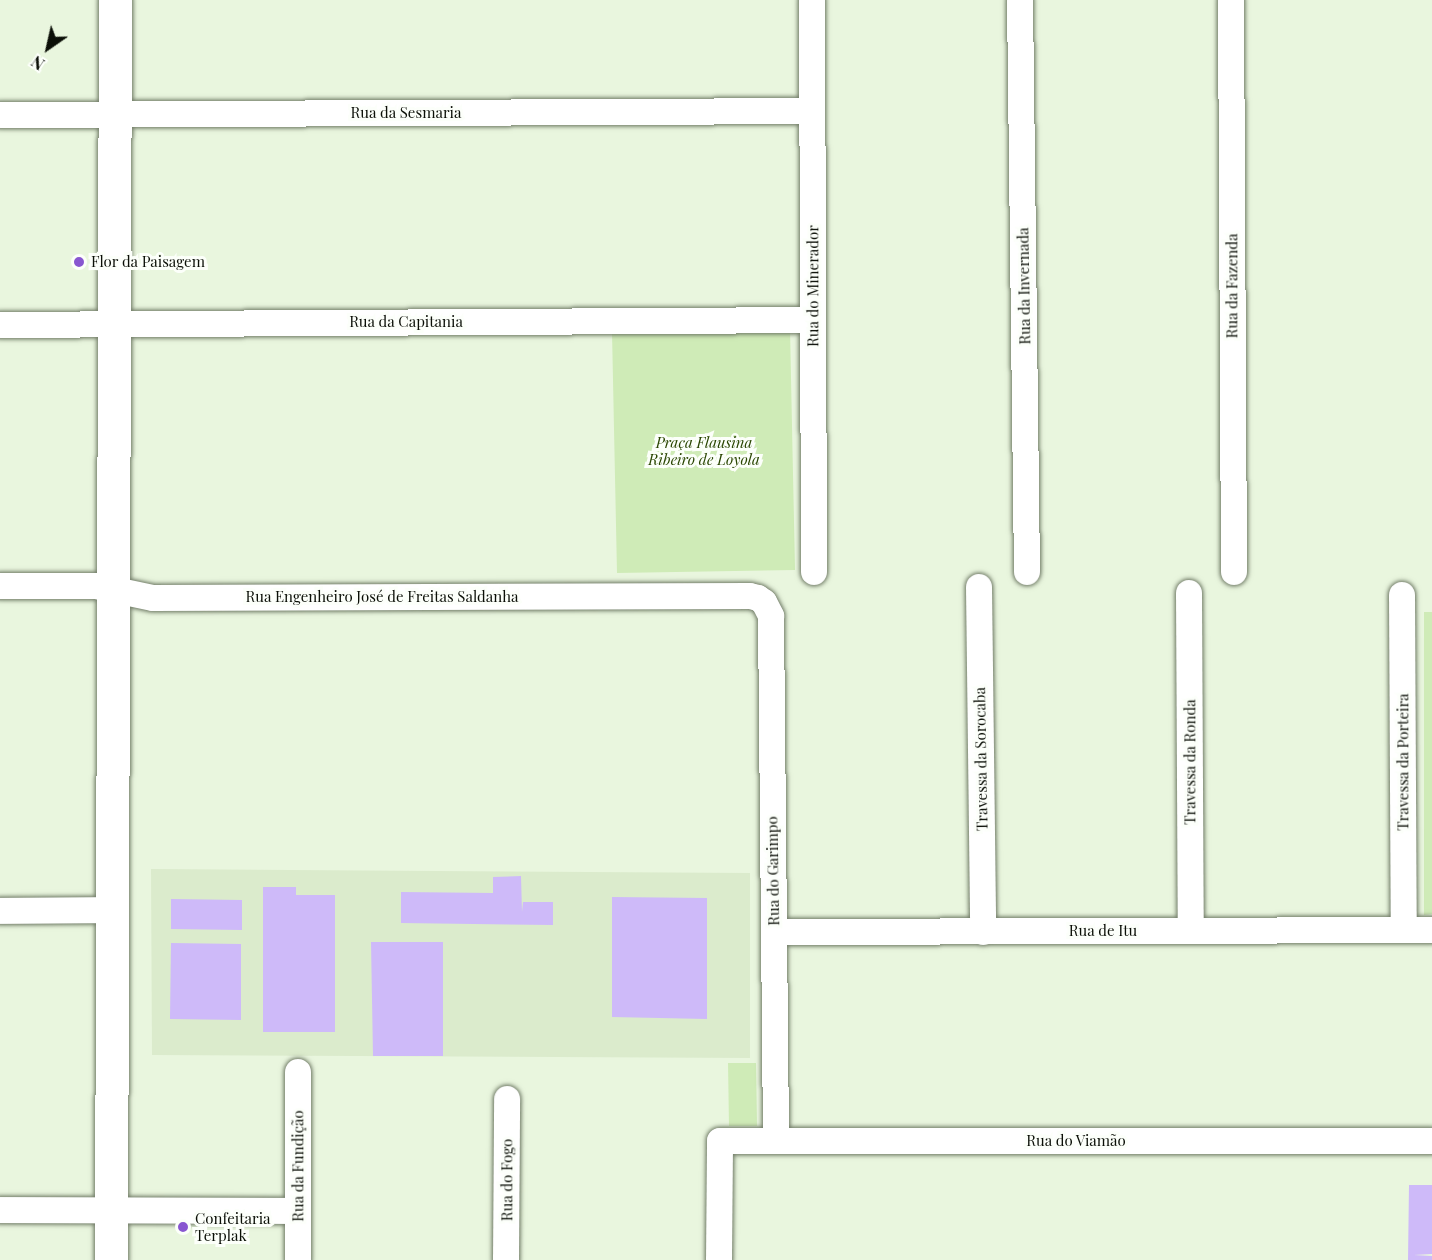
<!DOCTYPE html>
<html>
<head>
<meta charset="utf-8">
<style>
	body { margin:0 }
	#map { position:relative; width:1432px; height:1260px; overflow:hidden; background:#e9f6de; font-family:"Playfair Display",serif }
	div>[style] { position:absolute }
	.built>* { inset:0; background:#dbebcc }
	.green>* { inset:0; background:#cfebb7 }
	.building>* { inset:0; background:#cebaf9 }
	.roads { filter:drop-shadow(0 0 2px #737e69) drop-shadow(0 0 2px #737e69) }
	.minor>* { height:26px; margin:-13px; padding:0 13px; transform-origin:13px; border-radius:13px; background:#fff }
	.tertiary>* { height:33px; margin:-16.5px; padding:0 16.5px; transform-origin:16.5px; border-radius:16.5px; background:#fff }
	.dots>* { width:16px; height:16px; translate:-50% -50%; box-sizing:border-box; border:3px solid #fcfffa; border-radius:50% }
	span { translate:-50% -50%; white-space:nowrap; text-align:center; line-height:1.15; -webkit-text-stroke:6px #fcfffa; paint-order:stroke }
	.street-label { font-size:15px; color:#0b0f07 }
	.poi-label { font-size:15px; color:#0b0f07 }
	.left { translate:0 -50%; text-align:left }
	.park-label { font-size:15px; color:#294500; font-style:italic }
	.north { position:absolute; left:18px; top:18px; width:60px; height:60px; -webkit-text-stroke:4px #fcfffa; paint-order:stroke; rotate:214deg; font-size:16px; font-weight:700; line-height:24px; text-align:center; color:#0b0f07 }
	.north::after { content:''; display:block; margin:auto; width:21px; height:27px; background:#0b0f07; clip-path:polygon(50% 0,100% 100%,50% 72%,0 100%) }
</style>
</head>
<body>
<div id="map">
	<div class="built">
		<i style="clip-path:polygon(151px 869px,750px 873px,750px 1058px,152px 1055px)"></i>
	</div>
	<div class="green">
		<i style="clip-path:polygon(790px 329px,795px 570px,617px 573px,612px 332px)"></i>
		<i style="clip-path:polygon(1424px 612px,1432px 612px,1432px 914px,1424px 915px)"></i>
		<i style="clip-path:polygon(728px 1063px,756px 1063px,757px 1126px,729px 1126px)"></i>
	</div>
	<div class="building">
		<i style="clip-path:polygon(521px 876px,522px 912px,523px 902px,553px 902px,553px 925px,401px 923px,401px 892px,493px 893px,493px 877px)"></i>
		<i style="clip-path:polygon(263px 887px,296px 887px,296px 895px,335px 895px,335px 1032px,263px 1032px)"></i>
		<i style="clip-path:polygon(612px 897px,707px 898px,707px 1019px,612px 1017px)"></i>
		<i style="clip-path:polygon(171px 899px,242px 900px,242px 930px,171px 929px)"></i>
		<i style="clip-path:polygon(371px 942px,443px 942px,443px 1056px,373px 1056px)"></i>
		<i style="clip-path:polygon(171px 943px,241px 944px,241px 1020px,170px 1019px)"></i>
		<i style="clip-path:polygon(1409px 1185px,1432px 1185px,1432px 1254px,1414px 1255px,1432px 1256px,1432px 1260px,1408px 1260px)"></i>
	</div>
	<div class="roads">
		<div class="minor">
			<i style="left:812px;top:0;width:572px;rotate:89.8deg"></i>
			<i style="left:1020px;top:0;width:572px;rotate:89.3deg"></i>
			<i style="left:1231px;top:0;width:572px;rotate:89.7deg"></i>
			<i style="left:0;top:115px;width:812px;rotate:-0.28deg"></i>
			<i style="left:0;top:325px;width:813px;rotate:-0.35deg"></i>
			<i style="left:0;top:586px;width:96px"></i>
			<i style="left:96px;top:586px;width:58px;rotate:11.9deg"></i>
			<i style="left:153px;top:598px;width:597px;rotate:-0.19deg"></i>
			<i style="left:750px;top:596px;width:8px;rotate:14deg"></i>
			<i style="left:758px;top:598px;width:7px;rotate:34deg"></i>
			<i style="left:764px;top:602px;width:16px;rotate:63deg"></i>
			<i style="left:771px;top:616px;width:525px;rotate:89.45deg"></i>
			<i style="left:979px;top:587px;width:345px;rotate:89.3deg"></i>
			<i style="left:1189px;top:593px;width:338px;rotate:89.7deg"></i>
			<i style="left:1402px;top:595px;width:335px;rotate:89.7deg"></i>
			<i style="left:0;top:911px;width:112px;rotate:-0.5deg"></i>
			<i style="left:774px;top:932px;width:658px;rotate:-0.17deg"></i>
			<i style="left:0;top:1210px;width:298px;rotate:0.2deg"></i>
			<i style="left:298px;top:1260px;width:188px;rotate:-90deg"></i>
			<i style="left:506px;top:1260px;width:161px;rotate:-89.6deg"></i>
			<i style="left:719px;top:1260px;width:119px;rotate:-89.5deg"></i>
			<i style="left:720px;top:1141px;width:712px"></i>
		</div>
		<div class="tertiary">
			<i style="left:111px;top:1260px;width:1260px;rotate:-89.82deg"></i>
		</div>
	</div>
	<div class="dots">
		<i style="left:79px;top:262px;background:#8857d0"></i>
		<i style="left:183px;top:1227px;background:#8857d0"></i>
	</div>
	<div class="street-label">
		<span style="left:406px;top:113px">Rua da Sesmaria</span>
		<span style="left:813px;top:286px;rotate:-90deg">Rua do Minerador</span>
		<span style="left:1024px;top:286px;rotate:-91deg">Rua da Invernada</span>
		<span style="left:1232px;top:286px;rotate:-90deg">Rua da Fazenda</span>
		<span style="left:406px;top:322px">Rua da Capitania</span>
		<span style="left:382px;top:597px">Rua Engenheiro José de Freitas Saldanha</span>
		<span style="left:981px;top:759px;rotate:-91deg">Travessa da Sorocaba</span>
		<span style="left:1190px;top:762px;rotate:-90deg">Travessa da Ronda</span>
		<span style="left:1403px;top:762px;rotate:-90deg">Travessa da Porteira</span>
		<span style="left:773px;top:871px;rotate:-91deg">Rua do Garimpo</span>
		<span style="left:1103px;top:931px">Rua de Itu</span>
		<span style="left:1076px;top:1141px">Rua do Viamão</span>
		<span style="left:298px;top:1166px;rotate:-90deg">Rua da Fundição</span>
		<span style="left:507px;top:1180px;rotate:-90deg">Rua do Fogo</span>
	</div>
	<div class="poi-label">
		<span class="left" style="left:91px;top:262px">Flor da Paisagem</span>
		<span class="left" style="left:195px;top:1227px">Confeitaria<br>Terplak</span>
	</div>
	<div class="park-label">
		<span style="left:704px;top:451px">Praça Flausina<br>Ribeiro de Loyola</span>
	</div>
	<div class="north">N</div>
</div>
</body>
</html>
